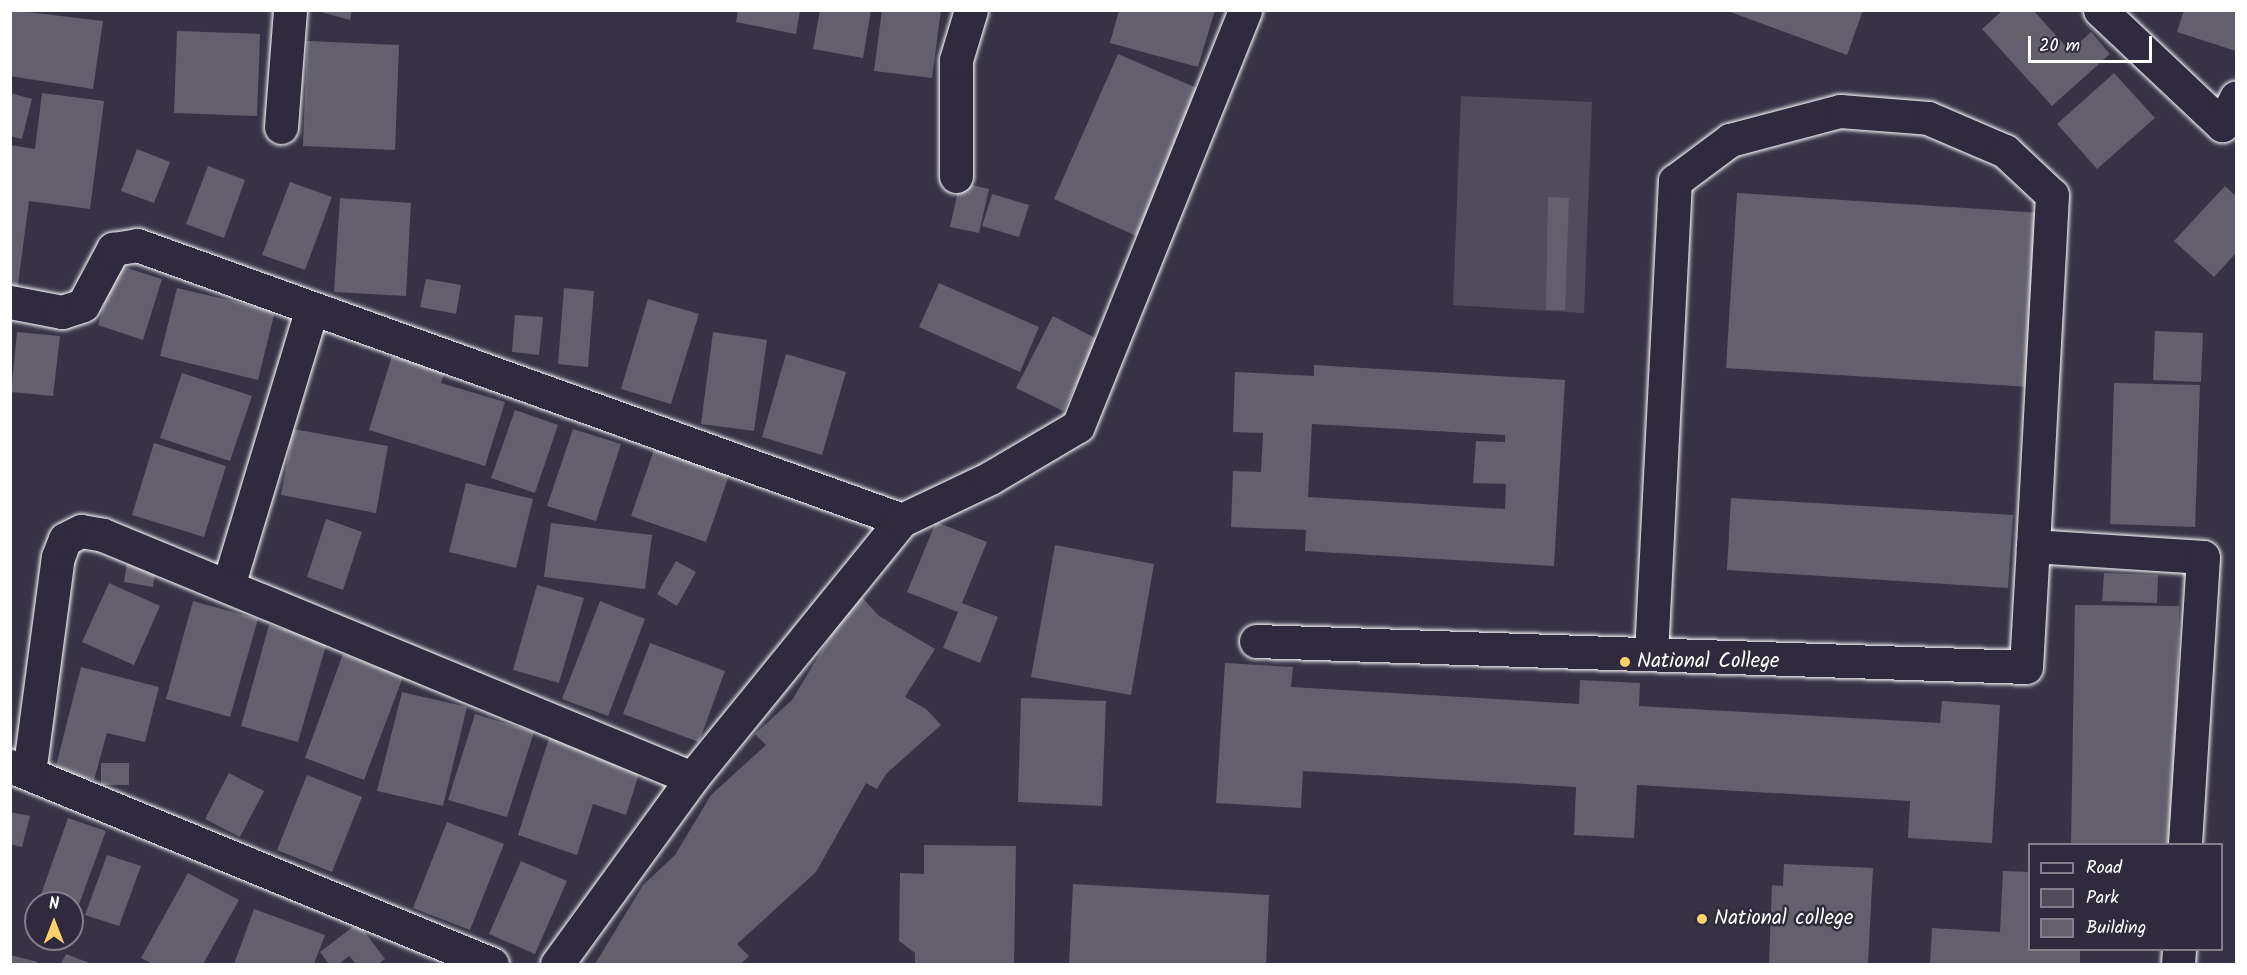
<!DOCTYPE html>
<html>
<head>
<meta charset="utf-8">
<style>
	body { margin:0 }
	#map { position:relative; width:2247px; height:975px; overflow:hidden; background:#373345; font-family:Kalam,sans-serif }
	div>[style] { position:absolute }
	.green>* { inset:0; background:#514c5c }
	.building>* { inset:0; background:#635f6d }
	.roads { filter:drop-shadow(0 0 2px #fff) drop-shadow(0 0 2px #fff) }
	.minor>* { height:33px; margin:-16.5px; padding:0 16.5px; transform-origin:16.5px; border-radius:16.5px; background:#2f2a3d }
	.dots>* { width:16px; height:16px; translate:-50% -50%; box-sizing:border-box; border:3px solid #2f2a3d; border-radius:50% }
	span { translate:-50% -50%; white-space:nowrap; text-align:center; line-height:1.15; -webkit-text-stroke:5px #2f2a3d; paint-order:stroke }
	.poi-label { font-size:21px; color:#fff }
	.left { translate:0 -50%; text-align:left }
	.frame { position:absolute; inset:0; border:12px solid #fff; pointer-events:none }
	.legend { position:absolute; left:2028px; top:843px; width:195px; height:108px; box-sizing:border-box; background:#2f2a3d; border:2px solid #827f8b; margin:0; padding:8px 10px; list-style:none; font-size:18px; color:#fff }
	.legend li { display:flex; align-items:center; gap:12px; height:30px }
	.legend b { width:30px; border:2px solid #827f8b }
	.north { position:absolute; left:24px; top:891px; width:60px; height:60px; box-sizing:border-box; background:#2f2a3d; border:2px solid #827f8b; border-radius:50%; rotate:0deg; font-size:16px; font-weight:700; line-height:24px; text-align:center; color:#fff }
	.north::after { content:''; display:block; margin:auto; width:21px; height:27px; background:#ffd166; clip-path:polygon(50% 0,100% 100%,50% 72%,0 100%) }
	.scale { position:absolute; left:2028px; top:36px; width:124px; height:27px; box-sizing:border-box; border:3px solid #fff; border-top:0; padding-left:8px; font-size:18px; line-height:21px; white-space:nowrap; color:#fff; -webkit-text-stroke:4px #2f2a3d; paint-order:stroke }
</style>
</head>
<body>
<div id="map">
	<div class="green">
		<i style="clip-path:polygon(1461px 96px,1592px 102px,1584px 313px,1453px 305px)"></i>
	</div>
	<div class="building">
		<i style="clip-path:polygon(10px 10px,103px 21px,93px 89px,10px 76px)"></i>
		<i style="clip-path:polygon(314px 10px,352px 10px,350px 20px)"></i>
		<i style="clip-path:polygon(738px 10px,800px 10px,796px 34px,736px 22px)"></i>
		<i style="clip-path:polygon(820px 10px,871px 10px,863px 58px,813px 49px)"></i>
		<i style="clip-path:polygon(882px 10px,941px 10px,932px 78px,874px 71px)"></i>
		<i style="clip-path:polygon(1119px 10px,1215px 10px,1198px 67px,1110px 43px)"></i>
		<i style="clip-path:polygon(1725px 10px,1863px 10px,1847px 55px)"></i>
		<i style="clip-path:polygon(2003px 10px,2033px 10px,2070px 51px,2091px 32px,2110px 54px,2052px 106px,1982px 29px)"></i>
		<i style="clip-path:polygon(2184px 10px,2236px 10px,2236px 51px,2177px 32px)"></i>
		<i style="clip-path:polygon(177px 31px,260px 34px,257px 116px,174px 113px)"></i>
		<i style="clip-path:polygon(307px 41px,399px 45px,395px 150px,303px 146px)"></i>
		<i style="clip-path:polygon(1118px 54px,1206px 92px,1141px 238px,1054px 199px)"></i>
		<i style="clip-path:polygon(2114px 73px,2155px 118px,2097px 169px,2057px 124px)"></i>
		<i style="clip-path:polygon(10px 93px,32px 99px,22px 139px,10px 136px)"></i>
		<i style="clip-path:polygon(42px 93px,104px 101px,90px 209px,29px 201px,17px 292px,10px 291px,10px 145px,35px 149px)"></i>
		<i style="clip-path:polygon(137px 149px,170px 162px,154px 203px,121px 191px)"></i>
		<i style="clip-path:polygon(208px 166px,245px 180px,224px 238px,186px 224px)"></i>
		<i style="clip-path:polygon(290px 182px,332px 197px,305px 270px,262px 255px)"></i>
		<i style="clip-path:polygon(960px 182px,989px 189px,979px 233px,950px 227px)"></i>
		<i style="clip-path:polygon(2225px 186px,2236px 196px,2236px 253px,2214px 277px,2174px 241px)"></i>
		<i style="clip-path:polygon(1737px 193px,2041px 213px,2030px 387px,1726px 368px)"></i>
		<i style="clip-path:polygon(992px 194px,1029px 205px,1019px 237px,982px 226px)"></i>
		<i style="clip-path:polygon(1548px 197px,1569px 198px,1565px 310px,1546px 310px)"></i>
		<i style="clip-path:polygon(340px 198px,411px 203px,406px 296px,334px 292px)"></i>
		<i style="clip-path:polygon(117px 265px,162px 279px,143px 340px,98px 325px)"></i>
		<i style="clip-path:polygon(426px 279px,461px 285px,456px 314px,420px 307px)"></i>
		<i style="clip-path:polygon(939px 283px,1039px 327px,1020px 372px,919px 327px)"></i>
		<i style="clip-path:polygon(177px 288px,275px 311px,258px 380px,160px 356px)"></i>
		<i style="clip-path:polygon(564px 288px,594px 291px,588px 367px,558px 364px)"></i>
		<i style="clip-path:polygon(648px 299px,699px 314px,671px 404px,621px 389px)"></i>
		<i style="clip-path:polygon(515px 315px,543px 317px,539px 355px,512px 352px)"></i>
		<i style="clip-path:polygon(1053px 316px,1099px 340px,1063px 411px,1016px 388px)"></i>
		<i style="clip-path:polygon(2155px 331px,2203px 333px,2201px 382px,2153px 380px)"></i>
		<i style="clip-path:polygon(17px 332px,60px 336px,53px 396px,11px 392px)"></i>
		<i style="clip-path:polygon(713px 332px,767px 340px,754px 431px,701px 424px)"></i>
		<i style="clip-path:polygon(786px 354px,846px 372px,822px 455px,762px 437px)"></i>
		<i style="clip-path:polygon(392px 356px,445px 372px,441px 383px,505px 402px,485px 466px,369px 430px)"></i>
		<i style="clip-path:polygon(evenodd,1314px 365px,1565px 380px,1554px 566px,1305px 551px,1306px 530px,1231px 527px,1233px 471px,1261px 472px,1263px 433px,1233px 432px,1235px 372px,1314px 376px,1314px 365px,1312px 424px,1505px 435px,1505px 442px,1476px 441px,1473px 483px,1506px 484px,1505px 509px,1308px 497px,1312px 424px)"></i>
		<i style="clip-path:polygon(182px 373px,252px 396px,230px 461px,160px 438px)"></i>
		<i style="clip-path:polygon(2114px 383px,2200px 385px,2195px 527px,2110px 524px)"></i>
		<i style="clip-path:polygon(515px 410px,558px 425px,535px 493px,491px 478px)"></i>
		<i style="clip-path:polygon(293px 429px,388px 446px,376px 513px,281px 495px)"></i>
		<i style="clip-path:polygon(573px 429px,621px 444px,596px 521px,547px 506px)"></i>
		<i style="clip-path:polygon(154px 443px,226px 466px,204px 537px,132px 515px)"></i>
		<i style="clip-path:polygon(656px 444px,731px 469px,706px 542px,631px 516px)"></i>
		<i style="clip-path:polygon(466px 483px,533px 499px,516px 568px,449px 552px)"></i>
		<i style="clip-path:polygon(1731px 498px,2013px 515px,2008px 588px,1727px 570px)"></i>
		<i style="clip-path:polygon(326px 519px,362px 532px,343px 590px,307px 577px)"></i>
		<i style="clip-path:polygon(936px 522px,987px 542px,962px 603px,998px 617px,980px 663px,943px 648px,958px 612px,907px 592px)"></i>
		<i style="clip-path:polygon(551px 523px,652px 535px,645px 589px,544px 577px)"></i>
		<i style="clip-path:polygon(1055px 545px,1154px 564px,1131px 695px,1031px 677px)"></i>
		<i style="clip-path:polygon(128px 557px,157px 562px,153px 587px,124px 582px)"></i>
		<i style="clip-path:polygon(676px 561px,696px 572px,677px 606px,657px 594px)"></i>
		<i style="clip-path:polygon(2104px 573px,2158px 575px,2157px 603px,2102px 601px)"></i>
		<i style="clip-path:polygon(109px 583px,160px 606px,134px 665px,82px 642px)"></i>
		<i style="clip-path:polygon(537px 585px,584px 598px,559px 683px,513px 670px)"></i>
		<i style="clip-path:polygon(857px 592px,879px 616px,935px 649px,905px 697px,926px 709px,941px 725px,886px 774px,877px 789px,866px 783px,816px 872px,737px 944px,749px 956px,741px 964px,595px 964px,643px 885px,675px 855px,711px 795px,766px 745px,755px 734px,792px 700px)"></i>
		<i style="clip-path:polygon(193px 601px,258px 619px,230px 717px,166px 699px)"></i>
		<i style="clip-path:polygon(600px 601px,645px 619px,608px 716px,562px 699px)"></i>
		<i style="clip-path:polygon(2075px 605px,2179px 606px,2175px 844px,2071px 844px)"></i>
		<i style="clip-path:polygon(269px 625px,327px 642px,298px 742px,241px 726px)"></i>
		<i style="clip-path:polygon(650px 643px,725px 671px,699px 742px,623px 714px)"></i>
		<i style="clip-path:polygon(343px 654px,403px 677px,364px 780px,305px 758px)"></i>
		<i style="clip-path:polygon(1225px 663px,1293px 667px,1291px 687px,1579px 704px,1580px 680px,1640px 683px,1639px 706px,1940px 723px,1942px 701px,2000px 705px,1992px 843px,1908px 838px,1910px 801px,1637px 785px,1634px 838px,1574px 835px,1576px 787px,1303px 771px,1301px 808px,1216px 803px)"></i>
		<i style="clip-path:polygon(81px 667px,159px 687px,145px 742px,107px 733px,94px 780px,55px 770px)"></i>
		<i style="clip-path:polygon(402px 692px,467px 707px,443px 806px,377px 791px)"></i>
		<i style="clip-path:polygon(1021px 698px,1106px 701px,1102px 806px,1018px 802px)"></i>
		<i style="clip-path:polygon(475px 714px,534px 732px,507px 817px,448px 800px)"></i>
		<i style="clip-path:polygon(552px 729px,644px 758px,626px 815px,593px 804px,577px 855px,518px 835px)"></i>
		<i style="clip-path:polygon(101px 763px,129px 763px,129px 785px,101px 785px)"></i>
		<i style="clip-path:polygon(229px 773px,264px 791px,240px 837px,205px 819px)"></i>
		<i style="clip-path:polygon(307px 775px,362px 797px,332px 872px,277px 850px)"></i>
		<i style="clip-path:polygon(10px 812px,30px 816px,22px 847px,10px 844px)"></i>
		<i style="clip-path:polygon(68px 818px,106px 831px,72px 923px,72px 903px,38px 903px)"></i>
		<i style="clip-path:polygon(447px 822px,504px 844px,470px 930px,413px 908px)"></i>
		<i style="clip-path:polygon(924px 845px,1016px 846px,1014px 964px,915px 964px,915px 953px,899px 941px,900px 873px,924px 874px)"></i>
		<i style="clip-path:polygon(107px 855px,141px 866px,119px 926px,85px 915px)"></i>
		<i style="clip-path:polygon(521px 861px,567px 881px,535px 954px,489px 934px)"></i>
		<i style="clip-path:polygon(1784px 864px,1873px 868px,1868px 964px,1769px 964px,1772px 885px,1783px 886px)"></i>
		<i style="clip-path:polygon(2003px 871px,2030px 872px,2030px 950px,2080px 950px,2080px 964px,1930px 964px,1932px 928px,2000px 932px)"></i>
		<i style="clip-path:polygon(188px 873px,239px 900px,203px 964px,153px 964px,141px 958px)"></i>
		<i style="clip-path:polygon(1073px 884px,1269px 895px,1266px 964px,1069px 964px)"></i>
		<i style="clip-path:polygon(254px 909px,325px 935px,314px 964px,234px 964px)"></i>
		<i style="clip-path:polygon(358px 923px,385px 959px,378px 964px,356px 964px,349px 956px,339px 964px,329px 964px,320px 952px)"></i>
		<i style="clip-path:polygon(66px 954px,92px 964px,61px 964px)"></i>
		<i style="clip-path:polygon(10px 955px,38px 962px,37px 964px,10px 964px)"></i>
	</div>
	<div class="roads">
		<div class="minor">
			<i style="left:2100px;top:10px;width:168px;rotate:43.3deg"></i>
			<i style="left:2222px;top:125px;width:31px;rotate:-63deg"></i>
			<i style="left:281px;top:127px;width:117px;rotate:-85.6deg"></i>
			<i style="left:956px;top:176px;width:116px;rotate:-90deg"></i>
			<i style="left:956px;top:60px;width:52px;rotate:-73.3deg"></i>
			<i style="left:10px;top:302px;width:53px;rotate:10.9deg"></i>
			<i style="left:62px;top:312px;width:22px;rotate:-18deg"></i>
			<i style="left:83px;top:305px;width:64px;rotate:-61.8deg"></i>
			<i style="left:113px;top:249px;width:24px;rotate:-9deg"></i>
			<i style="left:137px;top:245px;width:813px;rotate:19.77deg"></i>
			<i style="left:228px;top:586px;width:290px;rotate:-73.2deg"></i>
			<i style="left:1256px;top:641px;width:770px;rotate:1.93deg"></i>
			<i style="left:2026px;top:667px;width:121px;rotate:-86.7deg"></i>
			<i style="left:2033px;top:546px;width:170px;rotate:3.7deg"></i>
			<i style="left:2203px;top:557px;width:288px;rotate:93.6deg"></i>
			<i style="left:1651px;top:654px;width:474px;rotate:-87.1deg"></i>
			<i style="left:1675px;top:181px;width:69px;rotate:-36.7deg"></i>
			<i style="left:1730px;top:140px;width:114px;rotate:-14.8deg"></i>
			<i style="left:1840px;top:111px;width:88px;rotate:4.5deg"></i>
			<i style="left:1928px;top:118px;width:84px;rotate:23.2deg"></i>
			<i style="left:2005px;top:151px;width:64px;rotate:43.1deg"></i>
			<i style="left:2052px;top:195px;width:352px;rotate:93.1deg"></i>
			<i style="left:10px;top:766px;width:521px;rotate:22.33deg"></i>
			<i style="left:29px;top:773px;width:218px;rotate:-82.4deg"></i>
			<i style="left:58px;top:557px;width:19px;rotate:-69deg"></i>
			<i style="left:65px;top:539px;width:18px;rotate:-27deg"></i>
			<i style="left:81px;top:531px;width:22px;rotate:10deg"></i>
			<i style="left:103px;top:535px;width:637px;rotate:22.42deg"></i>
			<i style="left:557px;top:964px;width:230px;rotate:-54deg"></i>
			<i style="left:692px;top:778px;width:333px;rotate:-50.9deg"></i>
			<i style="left:902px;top:520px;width:98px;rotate:-25.5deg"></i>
			<i style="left:990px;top:478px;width:102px;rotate:-30.6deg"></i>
			<i style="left:1078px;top:426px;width:448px;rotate:-68.1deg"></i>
			<i style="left:2178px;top:964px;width:14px;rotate:-86deg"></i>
		</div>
	</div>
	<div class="dots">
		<i style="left:1625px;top:662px;background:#ffd166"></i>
		<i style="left:1702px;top:919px;background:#ffd166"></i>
	</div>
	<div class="poi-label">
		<span class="left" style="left:1637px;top:662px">National College</span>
		<span class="left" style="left:1714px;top:919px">National college</span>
	</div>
	<div class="frame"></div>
	<ul class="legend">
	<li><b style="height:8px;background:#2f2a3d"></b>Road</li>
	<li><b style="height:16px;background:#514c5c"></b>Park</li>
	<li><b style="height:16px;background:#635f6d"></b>Building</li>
	</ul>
	<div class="north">N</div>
	<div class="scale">20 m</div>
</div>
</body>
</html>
